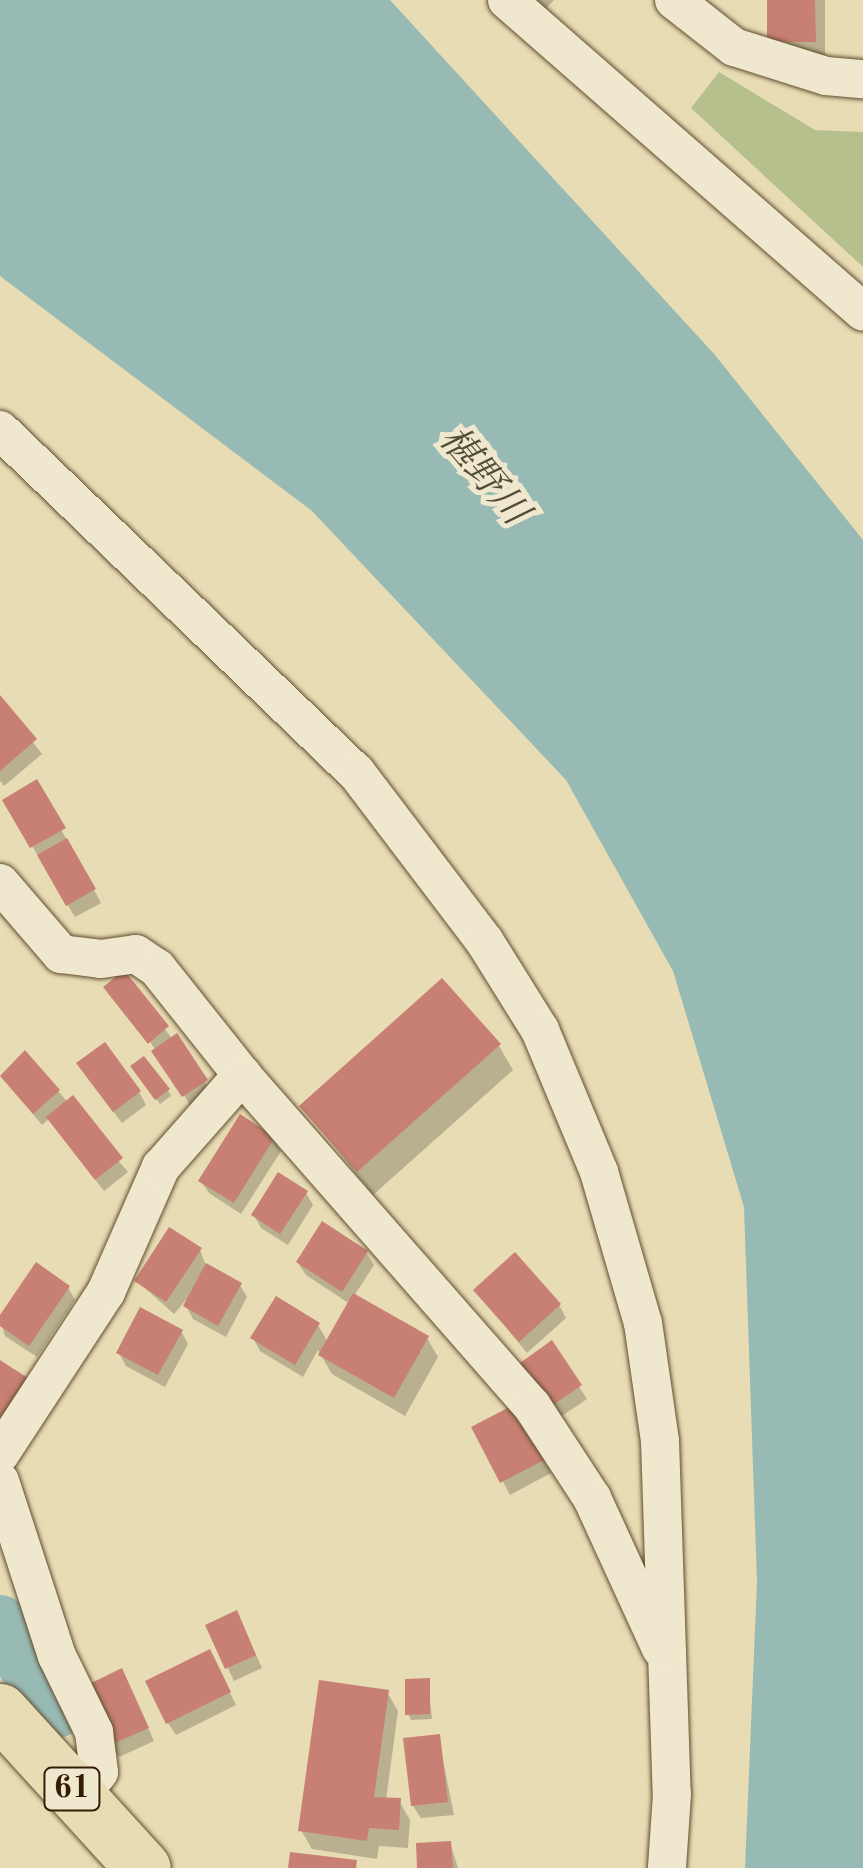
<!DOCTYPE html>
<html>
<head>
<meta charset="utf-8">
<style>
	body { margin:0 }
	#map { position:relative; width:863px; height:1868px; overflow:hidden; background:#e7dcb3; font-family:"Old Standard TT","Noto Serif JP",serif }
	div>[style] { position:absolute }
	.green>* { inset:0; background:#b6c08c }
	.water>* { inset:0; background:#98bab4 }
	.shadow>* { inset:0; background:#0003 }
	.river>* { height:58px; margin:-29px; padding:0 29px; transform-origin:29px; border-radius:29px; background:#98bab4 }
	.building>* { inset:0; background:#c78073 }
	.roads { filter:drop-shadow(0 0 2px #614d2f) drop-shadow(0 0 2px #614d2f) }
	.street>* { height:38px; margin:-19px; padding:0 19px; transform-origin:19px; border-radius:19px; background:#efe8ce }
	.primary>* { height:55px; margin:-27.5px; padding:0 27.5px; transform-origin:27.5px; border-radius:27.5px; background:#e7dcb3 }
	span { translate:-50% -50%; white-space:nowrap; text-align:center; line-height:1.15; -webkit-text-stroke:10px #efe8ce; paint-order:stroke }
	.shield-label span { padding:2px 8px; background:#efe8ce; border:2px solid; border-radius:8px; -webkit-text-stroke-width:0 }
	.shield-label { font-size:32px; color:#341d03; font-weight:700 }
	.water-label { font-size:38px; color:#524c38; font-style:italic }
</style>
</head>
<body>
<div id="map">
	<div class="green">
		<i style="clip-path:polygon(719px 72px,815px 130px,863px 132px,863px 267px,691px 108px)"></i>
	</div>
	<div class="water">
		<i style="clip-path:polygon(0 0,390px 0,715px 355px,863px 540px,863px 1868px,745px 1868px,757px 1582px,744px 1207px,673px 971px,566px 780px,312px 511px,0 276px)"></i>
	</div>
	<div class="shadow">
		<i style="clip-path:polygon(534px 0,554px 0,545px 10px)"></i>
		<i style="clip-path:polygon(769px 0,825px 0,825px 60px,781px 61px)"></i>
		<i style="clip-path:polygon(0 699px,42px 754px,4px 786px,0 781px)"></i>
		<i style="clip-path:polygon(36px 783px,101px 903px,75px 917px,5px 801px)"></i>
		<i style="clip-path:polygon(124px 974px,213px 1094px,192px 1108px,144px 1032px,106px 988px)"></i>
		<i style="clip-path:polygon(499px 1046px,513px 1070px,373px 1195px,302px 1106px)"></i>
		<i style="clip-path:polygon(136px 1072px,168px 1090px,171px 1096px,160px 1104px)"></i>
		<i style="clip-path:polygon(1px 1075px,58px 1091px,128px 1172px,104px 1191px,49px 1119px,42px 1125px)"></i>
		<i style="clip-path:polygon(87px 1077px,139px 1092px,146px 1105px,122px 1123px)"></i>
		<i style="clip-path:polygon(274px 1138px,281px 1151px,241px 1214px,209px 1193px,201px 1181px)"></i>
		<i style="clip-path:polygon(306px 1193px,313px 1205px,288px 1245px,261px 1228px,254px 1215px)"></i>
		<i style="clip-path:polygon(200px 1250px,206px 1266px,240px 1285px,247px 1297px,226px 1337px,193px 1319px,186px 1306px,195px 1289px,174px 1314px,137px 1281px)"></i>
		<i style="clip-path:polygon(366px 1252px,374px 1265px,354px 1296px,427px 1338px,438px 1357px,405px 1416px,332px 1374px,318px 1350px,303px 1377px,260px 1351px,253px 1338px,318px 1325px,328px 1342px,350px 1304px,306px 1275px,298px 1263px)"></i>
		<i style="clip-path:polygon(68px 1287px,75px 1300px,37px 1357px,5px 1336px,0 1320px)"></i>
		<i style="clip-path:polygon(476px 1291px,559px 1305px,566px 1318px,527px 1353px)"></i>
		<i style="clip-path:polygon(181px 1331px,188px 1344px,165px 1387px,126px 1366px,119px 1353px)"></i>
		<i style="clip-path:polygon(551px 1344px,587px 1399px,559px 1418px,530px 1376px)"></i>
		<i style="clip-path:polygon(516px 1406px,551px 1473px,510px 1495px,475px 1428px)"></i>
		<i style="clip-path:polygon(208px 1626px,243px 1626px,262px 1668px,234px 1681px)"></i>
		<i style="clip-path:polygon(216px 1664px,236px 1705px,176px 1735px,168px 1723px)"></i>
		<i style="clip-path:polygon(428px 1681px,432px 1719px,411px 1720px,408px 1714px)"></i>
		<i style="clip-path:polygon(128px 1684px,154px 1741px,119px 1757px,112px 1744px)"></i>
		<i style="clip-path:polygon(387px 1692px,398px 1711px,386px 1800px,399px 1801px,410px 1820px,408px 1848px,379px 1846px,377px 1859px,312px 1849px,301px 1830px)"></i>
		<i style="clip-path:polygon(438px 1736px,454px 1815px,421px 1818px,413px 1806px)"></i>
		<i style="clip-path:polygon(450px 1843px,458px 1868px,420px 1868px)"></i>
	</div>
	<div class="river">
		<i style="left:0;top:1624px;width:102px;rotate:56.6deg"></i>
	</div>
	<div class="building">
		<i style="clip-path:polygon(767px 0,815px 0,816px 42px,767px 42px)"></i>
		<i style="clip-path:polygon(0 695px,37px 739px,0 771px)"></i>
		<i style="clip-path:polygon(37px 779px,66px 828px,30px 848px,2px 800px)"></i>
		<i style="clip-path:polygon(67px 838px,96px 889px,66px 906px,37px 855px)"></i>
		<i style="clip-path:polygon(124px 970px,169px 1026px,148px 1044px,103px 987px)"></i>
		<i style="clip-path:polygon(442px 978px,501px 1044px,357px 1172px,299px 1106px)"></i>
		<i style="clip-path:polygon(177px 1033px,208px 1080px,182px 1097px,151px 1051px)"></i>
		<i style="clip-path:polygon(105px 1042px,141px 1091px,113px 1112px,76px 1063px)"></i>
		<i style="clip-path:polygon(25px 1050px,60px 1090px,33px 1114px,0 1076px)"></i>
		<i style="clip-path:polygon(144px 1056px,170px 1089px,155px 1100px,130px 1066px)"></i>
		<i style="clip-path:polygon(73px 1095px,123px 1158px,95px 1180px,46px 1117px)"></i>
		<i style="clip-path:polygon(240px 1114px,275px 1137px,234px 1203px,198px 1181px)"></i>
		<i style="clip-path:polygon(278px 1172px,308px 1191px,280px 1234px,251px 1215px)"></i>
		<i style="clip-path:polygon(322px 1221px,368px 1251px,342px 1292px,296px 1262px)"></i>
		<i style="clip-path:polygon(169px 1227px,202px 1248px,166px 1302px,134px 1281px)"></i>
		<i style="clip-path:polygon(515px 1252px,561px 1304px,519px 1342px,473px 1290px)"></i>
		<i style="clip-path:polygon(36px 1262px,70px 1286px,29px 1346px,0 1326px,0 1315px)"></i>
		<i style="clip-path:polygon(206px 1263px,242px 1283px,218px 1326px,183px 1306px)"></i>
		<i style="clip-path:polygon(353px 1293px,429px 1336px,394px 1398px,318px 1355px)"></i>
		<i style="clip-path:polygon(276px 1296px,320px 1323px,295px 1365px,250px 1338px)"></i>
		<i style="clip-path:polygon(140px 1307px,183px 1330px,158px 1375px,116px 1353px)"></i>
		<i style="clip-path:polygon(552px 1340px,582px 1385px,550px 1407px,520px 1363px)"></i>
		<i style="clip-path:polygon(0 1360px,28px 1378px,0 1424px)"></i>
		<i style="clip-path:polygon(517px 1403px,546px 1459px,500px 1483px,471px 1427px)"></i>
		<i style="clip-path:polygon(237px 1610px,256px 1655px,225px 1669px,205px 1625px)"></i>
		<i style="clip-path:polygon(210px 1649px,231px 1692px,166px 1724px,145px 1681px)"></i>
		<i style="clip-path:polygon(122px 1668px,149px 1728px,110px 1745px,83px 1687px)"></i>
		<i style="clip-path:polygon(430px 1678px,430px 1714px,405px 1715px,405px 1679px)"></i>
		<i style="clip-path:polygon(319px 1680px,389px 1690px,374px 1797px,401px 1798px,399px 1830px,369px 1828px,367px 1841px,298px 1831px)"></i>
		<i style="clip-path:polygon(440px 1734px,448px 1802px,411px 1806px,403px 1738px)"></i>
		<i style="clip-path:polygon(451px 1841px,453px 1868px,417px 1868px,416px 1843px)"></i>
		<i style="clip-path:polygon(290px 1852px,357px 1860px,356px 1868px,288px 1868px)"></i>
	</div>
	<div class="roads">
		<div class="street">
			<i style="left:507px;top:0;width:473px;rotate:41.2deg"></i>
			<i style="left:674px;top:0;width:76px;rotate:38.1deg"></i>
			<i style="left:734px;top:47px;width:96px;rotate:17.5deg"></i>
			<i style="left:826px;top:76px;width:37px;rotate:5deg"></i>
			<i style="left:0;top:430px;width:494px;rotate:43.9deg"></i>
			<i style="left:356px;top:772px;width:213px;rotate:52.8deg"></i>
			<i style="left:485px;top:942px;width:104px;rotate:58deg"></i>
			<i style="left:540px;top:1030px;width:154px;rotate:67.4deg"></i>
			<i style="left:599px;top:1172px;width:157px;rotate:73.8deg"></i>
			<i style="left:643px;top:1323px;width:119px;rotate:81.8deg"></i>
			<i style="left:660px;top:1441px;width:353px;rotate:88.1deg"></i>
			<i style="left:672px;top:1794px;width:74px;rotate:93.9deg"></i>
			<i style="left:0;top:883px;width:94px;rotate:49.3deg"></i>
			<i style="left:61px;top:954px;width:40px;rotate:7.1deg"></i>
			<i style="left:101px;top:959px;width:35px;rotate:-8deg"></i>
			<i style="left:136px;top:954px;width:25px;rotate:34deg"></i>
			<i style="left:157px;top:968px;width:137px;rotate:51.5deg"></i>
			<i style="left:242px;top:1075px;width:440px;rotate:48.8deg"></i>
			<i style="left:532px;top:1406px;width:110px;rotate:56.9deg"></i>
			<i style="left:592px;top:1498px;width:166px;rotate:65.4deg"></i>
			<i style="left:0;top:1454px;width:194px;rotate:-56.8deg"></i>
			<i style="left:106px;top:1292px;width:137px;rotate:-66.3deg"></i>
			<i style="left:161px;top:1167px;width:123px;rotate:-48.6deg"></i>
			<i style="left:0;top:1481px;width:184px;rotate:72deg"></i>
			<i style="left:57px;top:1656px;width:85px;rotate:64deg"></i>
			<i style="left:94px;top:1732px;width:40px;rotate:82.9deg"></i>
			<i style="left:99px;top:1772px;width:32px;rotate:129deg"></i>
		</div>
		<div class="primary">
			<i style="left:0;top:1711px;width:212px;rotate:47.7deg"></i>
		</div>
	</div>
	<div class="shield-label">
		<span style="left:72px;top:1789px">61</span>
	</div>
	<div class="water-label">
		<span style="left:482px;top:477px;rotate:50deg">椹野川</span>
	</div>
</div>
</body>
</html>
